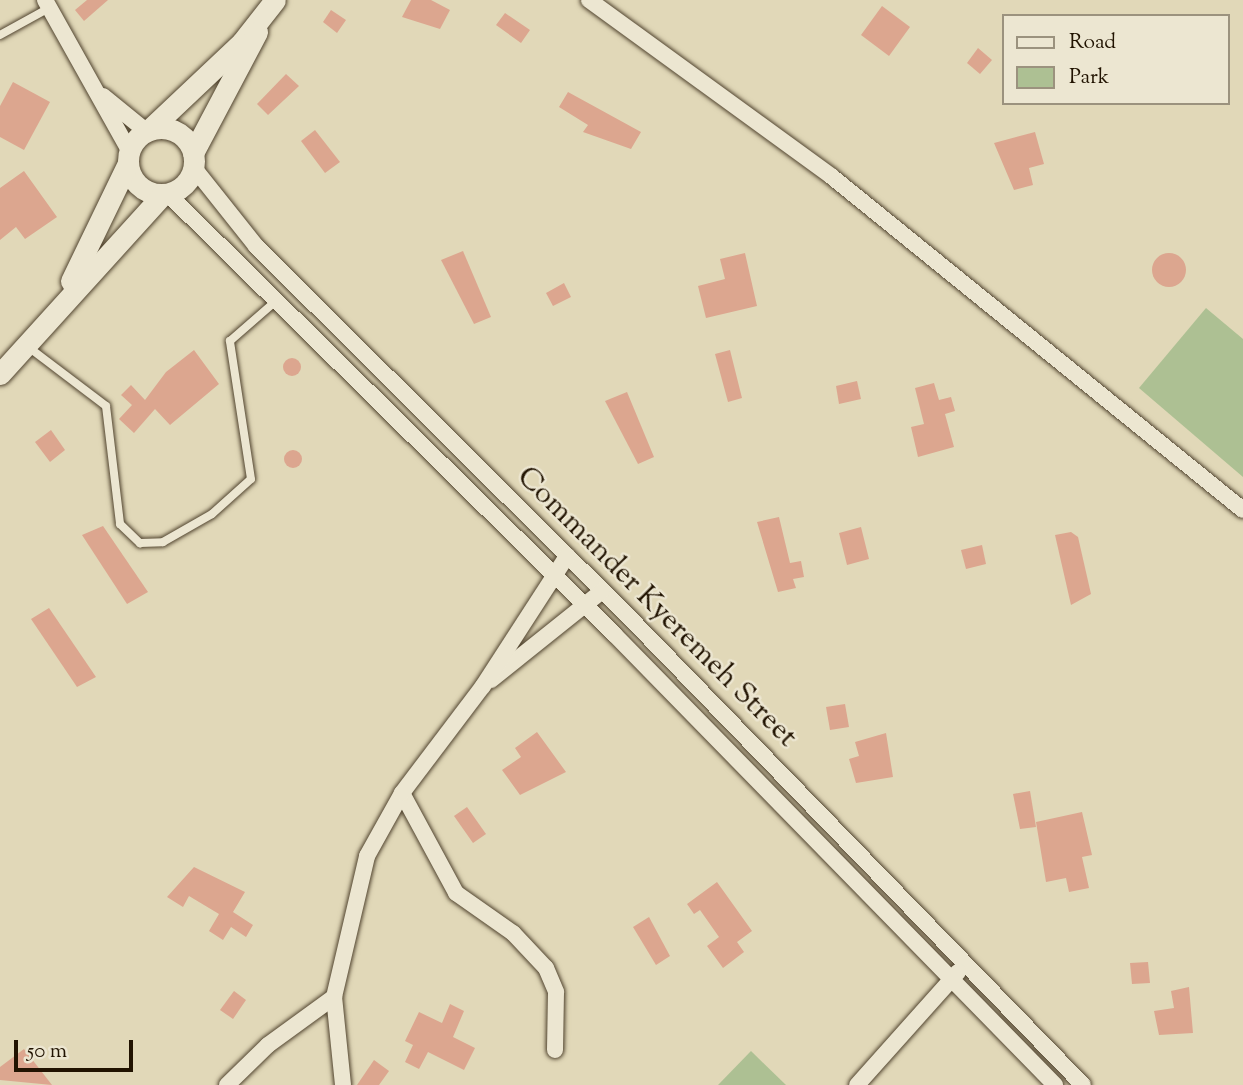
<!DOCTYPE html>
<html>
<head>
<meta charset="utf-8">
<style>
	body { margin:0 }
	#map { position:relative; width:1243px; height:1085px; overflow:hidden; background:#e1d8b8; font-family:"Sorts Mill Goudy",serif }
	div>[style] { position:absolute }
	.green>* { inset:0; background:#adc093 }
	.building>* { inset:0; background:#dca68f }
	.round { border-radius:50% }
	.roads { filter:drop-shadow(0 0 2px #51442f) drop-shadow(0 0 2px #51442f) }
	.service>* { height:8px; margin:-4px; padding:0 4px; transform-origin:4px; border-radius:4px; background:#ece6d1 }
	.minor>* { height:16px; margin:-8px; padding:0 8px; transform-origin:8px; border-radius:8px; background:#ece6d1 }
	.secondary>* { height:21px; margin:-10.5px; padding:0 10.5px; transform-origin:10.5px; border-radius:10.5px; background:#ece6d1 }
	.secondary>.ring { margin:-10.5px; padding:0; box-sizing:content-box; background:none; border:21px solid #ece6d1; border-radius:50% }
	span { translate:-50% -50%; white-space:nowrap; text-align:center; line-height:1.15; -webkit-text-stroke:5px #ece6d1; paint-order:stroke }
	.street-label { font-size:30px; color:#211301 }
	.legend { position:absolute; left:1002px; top:14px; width:228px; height:91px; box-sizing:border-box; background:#ece6d1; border:2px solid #9b927e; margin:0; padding:9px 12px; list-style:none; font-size:21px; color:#211301 }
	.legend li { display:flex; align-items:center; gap:14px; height:35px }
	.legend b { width:35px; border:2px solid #9b927e }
	.scale { position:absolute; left:14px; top:1040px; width:119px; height:32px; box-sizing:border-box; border:4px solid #211301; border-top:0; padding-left:9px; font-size:21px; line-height:24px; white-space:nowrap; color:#211301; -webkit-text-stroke:5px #ece6d1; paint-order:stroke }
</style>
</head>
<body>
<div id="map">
	<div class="green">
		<i style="clip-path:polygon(1206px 308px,1243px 339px,1243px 477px,1139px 388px)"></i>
		<i style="clip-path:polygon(751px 1051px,786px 1085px,718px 1085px)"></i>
	</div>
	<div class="building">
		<i style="clip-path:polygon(87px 0,108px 0,84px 21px,75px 10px)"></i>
		<i style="clip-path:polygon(411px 0,431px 0,450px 10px,440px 29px,402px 17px)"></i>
		<i style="clip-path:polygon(882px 6px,910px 27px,889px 56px,861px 35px)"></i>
		<i style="clip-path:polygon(331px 10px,346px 20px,337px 33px,323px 22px)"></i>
		<i style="clip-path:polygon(505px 13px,530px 30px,521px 43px,496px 25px)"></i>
		<i style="clip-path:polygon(978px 48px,992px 60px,980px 74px,967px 63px)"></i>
		<i style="clip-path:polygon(286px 74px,299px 86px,268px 115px,257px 104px)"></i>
		<i style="clip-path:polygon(13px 82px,50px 102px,24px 150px,0 137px,0 106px)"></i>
		<i style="clip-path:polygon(568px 92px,641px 132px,631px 149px,583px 132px,588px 125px,559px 107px)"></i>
		<i style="clip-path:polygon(315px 130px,340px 162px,325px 173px,301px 141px)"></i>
		<i style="clip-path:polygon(1035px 132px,1044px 164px,1029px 168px,1033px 185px,1014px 190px,994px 143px)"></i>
		<i style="clip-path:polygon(24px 171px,57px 217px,25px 239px,16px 227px,0 240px,0 188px)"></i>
		<i style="clip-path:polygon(463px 251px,491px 317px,474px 324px,441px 260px)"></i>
		<i style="clip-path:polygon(745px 253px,757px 306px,706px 318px,698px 286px,725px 279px,720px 259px)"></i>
		<i class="round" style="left:1152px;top:253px;width:34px;height:34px"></i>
		<i style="clip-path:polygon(564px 283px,571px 297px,553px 306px,546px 293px)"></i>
		<i style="clip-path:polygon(194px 350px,219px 384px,170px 425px,155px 409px,134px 433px,119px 419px,132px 405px,121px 395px,131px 385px,145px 400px,166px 372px)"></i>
		<i style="clip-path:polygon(730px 350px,742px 398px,728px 402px,715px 354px)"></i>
		<i class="round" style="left:283px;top:358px;width:18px;height:18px"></i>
		<i style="clip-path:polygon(857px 381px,861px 399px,839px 404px,836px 386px)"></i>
		<i style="clip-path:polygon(934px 383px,939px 400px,951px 397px,955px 411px,945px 414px,954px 447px,918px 457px,911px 427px,924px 424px,915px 388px)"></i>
		<i style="clip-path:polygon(627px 392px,654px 457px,638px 464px,605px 401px)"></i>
		<i style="clip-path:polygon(51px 430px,65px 450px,50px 462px,35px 442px)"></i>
		<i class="round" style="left:284px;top:450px;width:18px;height:18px"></i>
		<i style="clip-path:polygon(779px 517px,790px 563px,801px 561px,804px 577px,793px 579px,796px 588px,778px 592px,757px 522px)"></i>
		<i style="clip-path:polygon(103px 526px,148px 592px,127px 604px,82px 535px)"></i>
		<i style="clip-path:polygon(861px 527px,869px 559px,847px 565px,839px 533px)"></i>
		<i style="clip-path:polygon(1071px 532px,1078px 537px,1091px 594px,1071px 605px,1055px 535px)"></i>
		<i style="clip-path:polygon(982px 545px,986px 564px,966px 569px,961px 550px)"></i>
		<i style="clip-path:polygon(49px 608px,96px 677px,77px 687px,31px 619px)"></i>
		<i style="clip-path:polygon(845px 704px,849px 727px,830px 730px,826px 707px)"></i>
		<i style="clip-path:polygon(537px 732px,566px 772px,520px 795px,502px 770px,521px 757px,515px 748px)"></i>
		<i style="clip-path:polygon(886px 733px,893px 777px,856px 783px,849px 759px,859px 756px,855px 742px)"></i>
		<i style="clip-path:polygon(1030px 791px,1036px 827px,1020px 829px,1013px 794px)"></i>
		<i style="clip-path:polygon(467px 807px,486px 834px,473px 843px,454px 816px)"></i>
		<i style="clip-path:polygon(1082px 812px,1092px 855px,1082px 857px,1089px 888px,1069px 892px,1066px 878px,1046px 882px,1036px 822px)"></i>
		<i style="clip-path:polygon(194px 867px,245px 892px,233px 912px,253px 925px,246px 937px,231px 927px,223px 940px,209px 931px,219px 914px,189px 896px,183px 907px,167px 897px)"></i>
		<i style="clip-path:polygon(717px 882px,752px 931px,737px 942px,744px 952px,723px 968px,707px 946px,719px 937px,700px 910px,694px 914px,687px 904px)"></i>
		<i style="clip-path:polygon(649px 917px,670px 956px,656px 965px,633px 927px)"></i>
		<i style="clip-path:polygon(1148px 962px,1150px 983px,1132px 984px,1130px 963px)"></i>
		<i style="clip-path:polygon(1189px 987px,1193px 1033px,1159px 1035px,1154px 1011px,1174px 1008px,1171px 991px)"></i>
		<i style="clip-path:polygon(234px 991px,246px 1000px,233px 1019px,220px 1010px)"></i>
		<i style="clip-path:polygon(450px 1004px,464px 1011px,453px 1037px,475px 1048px,464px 1070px,428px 1052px,419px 1069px,405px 1062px,413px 1045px,405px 1041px,419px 1012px,442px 1023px)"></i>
		<i style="clip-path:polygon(24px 1049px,52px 1085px,0 1080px,0 1067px)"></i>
		<i style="clip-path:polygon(374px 1060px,389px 1071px,379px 1085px,357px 1085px)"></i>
	</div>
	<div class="roads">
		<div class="service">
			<i style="left:0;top:35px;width:56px;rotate:-28.9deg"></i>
			<i style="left:27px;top:346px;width:99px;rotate:37.2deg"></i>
			<i style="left:106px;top:406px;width:119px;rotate:83.2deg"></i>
			<i style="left:120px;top:524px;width:28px;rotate:44deg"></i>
			<i style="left:140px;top:543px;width:23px;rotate:-2deg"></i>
			<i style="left:163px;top:542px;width:56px;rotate:-29.7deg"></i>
			<i style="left:212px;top:514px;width:52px;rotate:-41.9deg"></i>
			<i style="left:251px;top:479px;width:140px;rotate:-98.7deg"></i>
			<i style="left:230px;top:341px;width:62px;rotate:-41.1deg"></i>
		</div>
		<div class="minor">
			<i style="left:45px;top:0;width:172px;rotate:60.8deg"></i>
			<i style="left:589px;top:0;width:299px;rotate:36deg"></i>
			<i style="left:831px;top:176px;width:530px;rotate:39.03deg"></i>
			<i style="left:103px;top:96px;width:55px;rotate:39.1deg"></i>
			<i style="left:194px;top:168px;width:100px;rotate:51.5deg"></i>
			<i style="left:256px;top:246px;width:525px;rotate:44.85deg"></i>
			<i style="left:628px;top:616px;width:653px;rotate:45.87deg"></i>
			<i style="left:168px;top:194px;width:627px;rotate:44.61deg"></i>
			<i style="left:614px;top:634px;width:631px;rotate:45.64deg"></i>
			<i style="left:491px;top:680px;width:142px;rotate:-38.7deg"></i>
			<i style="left:402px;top:793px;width:114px;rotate:61.6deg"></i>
			<i style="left:456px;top:893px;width:70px;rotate:35.1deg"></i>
			<i style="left:513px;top:933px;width:48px;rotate:46.7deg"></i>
			<i style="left:546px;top:968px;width:26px;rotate:67deg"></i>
			<i style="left:556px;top:992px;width:58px;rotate:91deg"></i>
			<i style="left:227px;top:1085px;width:57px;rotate:-44.3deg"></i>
			<i style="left:268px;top:1045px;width:82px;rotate:-36deg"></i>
			<i style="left:343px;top:1085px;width:88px;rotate:-95.8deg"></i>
			<i style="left:334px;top:997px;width:145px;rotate:-76.8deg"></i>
			<i style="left:367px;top:856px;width:72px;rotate:-60.9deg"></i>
			<i style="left:402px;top:793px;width:134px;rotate:-52.9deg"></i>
			<i style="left:483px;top:686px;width:155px;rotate:-57.1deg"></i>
			<i style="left:857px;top:1085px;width:152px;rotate:-48.2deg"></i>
		</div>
		<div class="secondary">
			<i class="ring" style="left:128px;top:128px;width:45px;height:45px"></i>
			<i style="left:149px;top:130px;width:128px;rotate:-43.4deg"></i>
			<i style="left:242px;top:42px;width:53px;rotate:-51.8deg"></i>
			<i style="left:193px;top:153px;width:137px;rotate:-62.1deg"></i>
			<i style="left:71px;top:281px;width:131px;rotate:-64.2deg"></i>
			<i style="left:0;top:374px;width:243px;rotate:-47.8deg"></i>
		</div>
	</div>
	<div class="street-label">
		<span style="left:656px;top:608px;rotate:45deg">Commander Kyeremeh Street</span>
	</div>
	<ul class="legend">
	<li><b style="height:9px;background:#ece6d1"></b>Road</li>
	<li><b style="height:19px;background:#adc093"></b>Park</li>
	</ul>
	<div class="scale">50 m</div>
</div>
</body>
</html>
